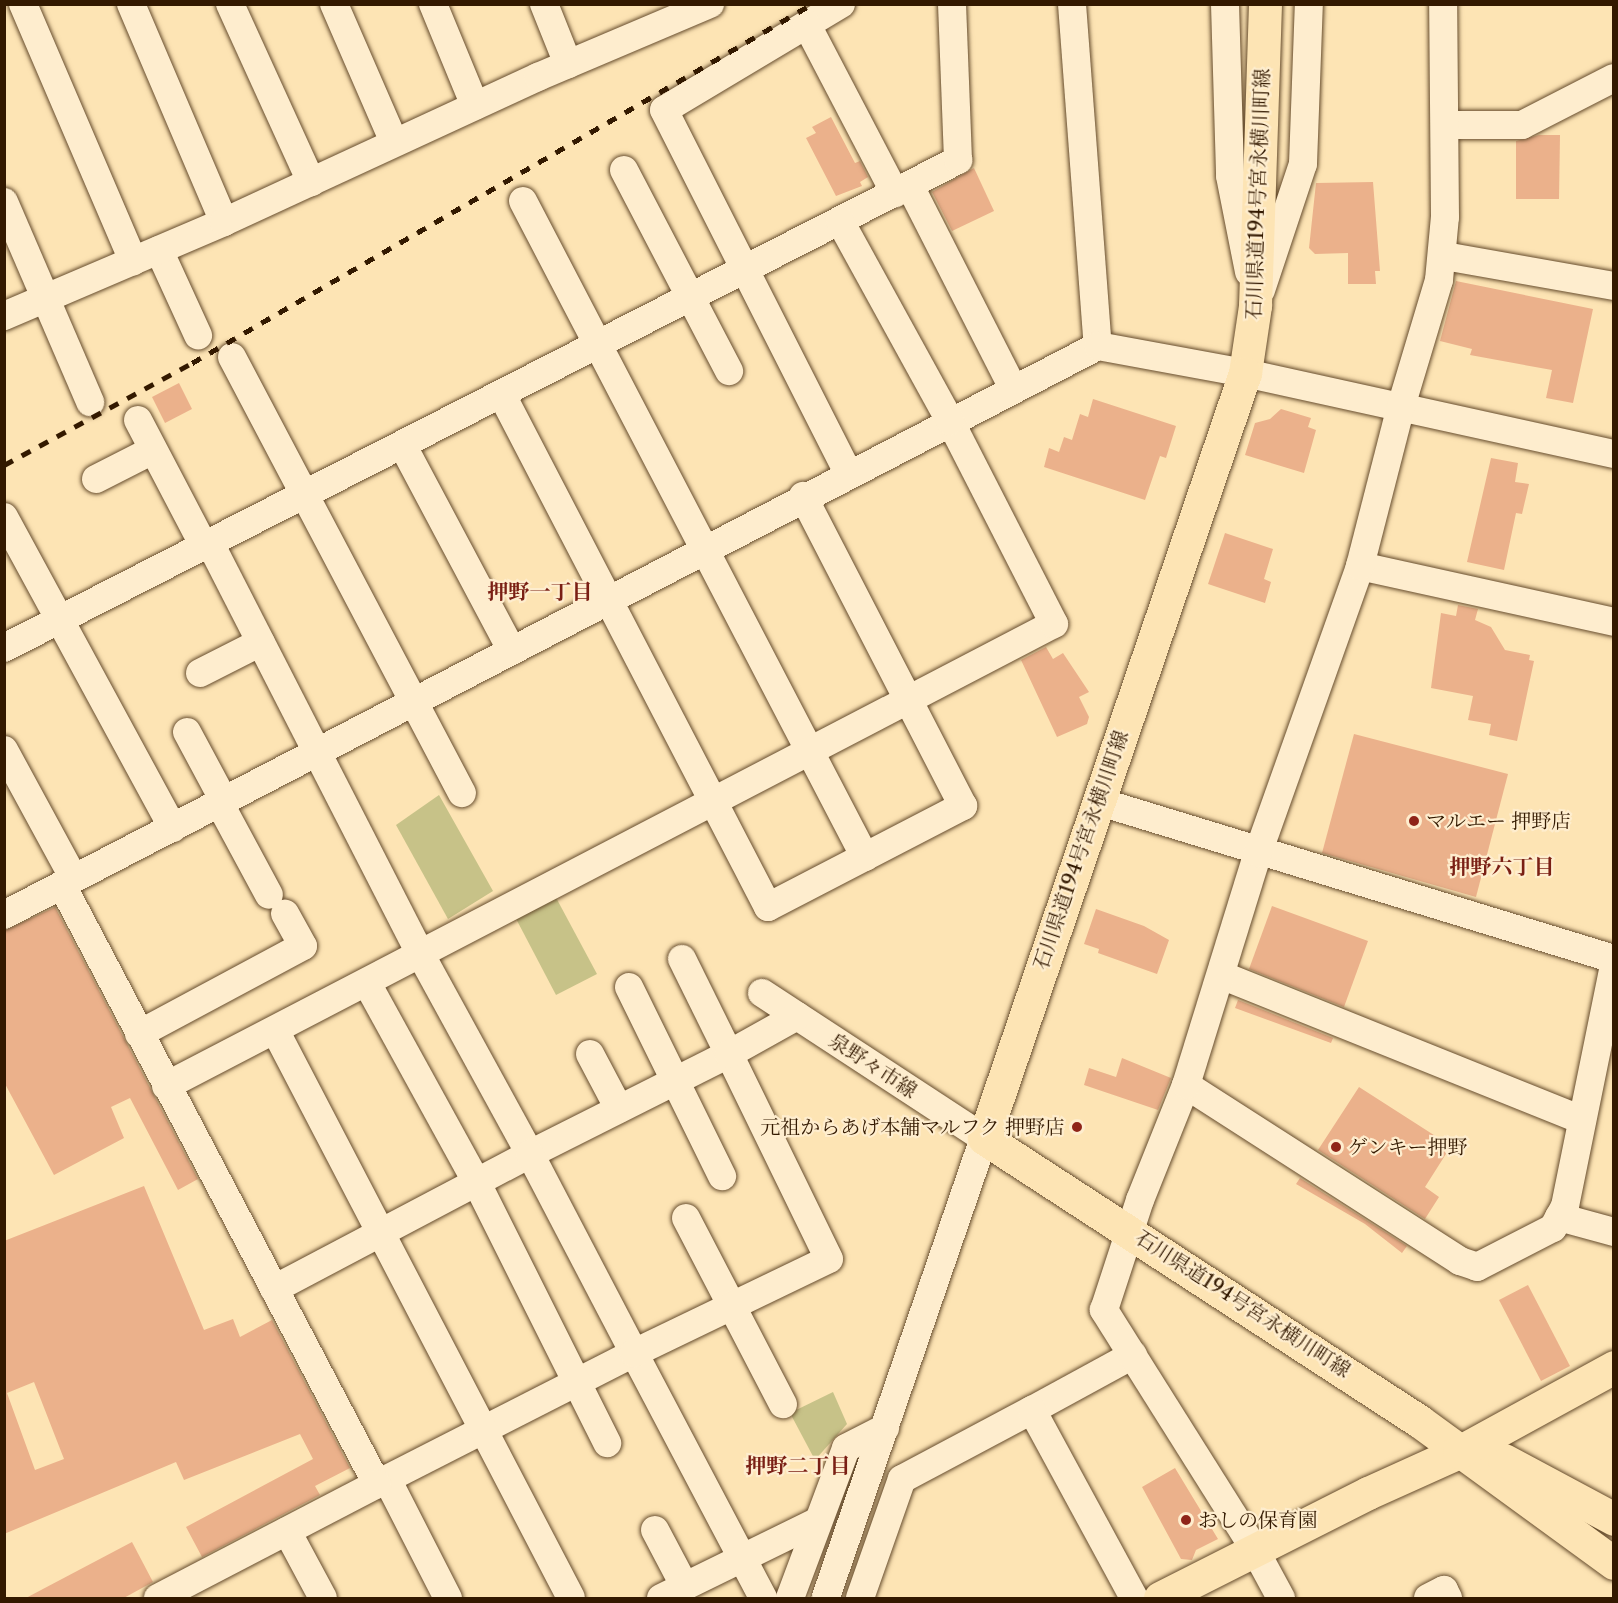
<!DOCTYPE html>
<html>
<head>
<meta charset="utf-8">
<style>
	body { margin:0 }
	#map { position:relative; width:1618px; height:1603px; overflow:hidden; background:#fde4b4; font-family:"Libre Caslon Text","Noto Serif JP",serif }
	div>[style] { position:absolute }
	.green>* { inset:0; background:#c7c288 }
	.building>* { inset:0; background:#ebb18b }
	.roads { filter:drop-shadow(0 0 2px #664c2d) drop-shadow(0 0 2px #664c2d) }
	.minor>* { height:28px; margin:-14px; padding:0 14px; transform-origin:14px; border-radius:14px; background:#feedce }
	.major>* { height:33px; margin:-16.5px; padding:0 16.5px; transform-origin:16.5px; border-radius:16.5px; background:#fde4b4 }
	.rail>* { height:4.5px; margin-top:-2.25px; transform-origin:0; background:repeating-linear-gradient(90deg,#331900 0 10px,transparent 0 20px) }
	.dots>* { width:16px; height:16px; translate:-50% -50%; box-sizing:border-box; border:3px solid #feedce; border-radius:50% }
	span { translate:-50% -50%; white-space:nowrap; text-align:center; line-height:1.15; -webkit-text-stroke:4.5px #feedce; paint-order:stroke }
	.street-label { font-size:20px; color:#331900 }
	.poi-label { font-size:20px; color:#331900 }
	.left { translate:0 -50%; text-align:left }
	.right { translate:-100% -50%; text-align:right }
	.neighbourhood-label { font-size:21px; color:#7a1f14; font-weight:700 }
	.frame { position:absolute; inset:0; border:6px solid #331900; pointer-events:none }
</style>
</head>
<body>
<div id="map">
	<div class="green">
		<i style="clip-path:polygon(439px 795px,493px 891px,448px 919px,396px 825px)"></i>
		<i style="clip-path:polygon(553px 892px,597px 974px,556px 995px,513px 913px)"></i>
		<i style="clip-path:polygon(833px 1392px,847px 1424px,815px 1460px,790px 1413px)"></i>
	</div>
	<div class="building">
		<i style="clip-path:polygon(831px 117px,855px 163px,860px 161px,868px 177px,860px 182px,862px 186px,836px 196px,806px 138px,816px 133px,812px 127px)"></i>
		<i style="clip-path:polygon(1539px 135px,1560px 135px,1559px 199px,1516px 199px,1516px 141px)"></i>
		<i style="clip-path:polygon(974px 168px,994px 211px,952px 231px,932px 192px)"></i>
		<i style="clip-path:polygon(1373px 182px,1380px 271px,1375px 271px,1376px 284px,1348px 284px,1348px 253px,1315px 254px,1309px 248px,1316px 183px)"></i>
		<i style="clip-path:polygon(1456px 281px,1593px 309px,1573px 403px,1546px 398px,1552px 370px,1470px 355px,1472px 349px,1440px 341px)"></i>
		<i style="clip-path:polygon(179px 383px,192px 409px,165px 423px,152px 397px)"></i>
		<i style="clip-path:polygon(1093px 399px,1176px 426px,1166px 458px,1160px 456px,1145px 500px,1044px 467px,1049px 448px,1059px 452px,1064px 437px,1072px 440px,1080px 414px,1088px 417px)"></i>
		<i style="clip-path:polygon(1281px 409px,1311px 418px,1308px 427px,1316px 430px,1304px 473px,1245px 455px,1255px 423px,1270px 419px)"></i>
		<i style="clip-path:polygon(1491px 458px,1518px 463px,1515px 482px,1529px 484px,1522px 514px,1516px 513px,1504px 570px,1467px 562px)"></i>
		<i style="clip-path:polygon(1225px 533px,1273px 549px,1264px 579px,1271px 582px,1265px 603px,1208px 584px)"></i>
		<i style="clip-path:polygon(1458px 605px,1478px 609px,1475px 620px,1491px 627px,1505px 650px,1530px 655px,1529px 660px,1534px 661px,1517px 741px,1489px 735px,1491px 724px,1468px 720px,1473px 696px,1431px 688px,1441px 613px,1456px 616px)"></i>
		<i style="clip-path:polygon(1046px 647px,1053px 659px,1063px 653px,1089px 692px,1079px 697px,1089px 717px,1087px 724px,1057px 737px,1021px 660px)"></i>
		<i style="clip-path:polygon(1354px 734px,1508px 774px,1476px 897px,1322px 853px)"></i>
		<i style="clip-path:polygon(1272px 906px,1368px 941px,1344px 1007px,1249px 969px)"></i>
		<i style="clip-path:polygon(55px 907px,198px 1179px,178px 1190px,130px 1098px,111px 1107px,124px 1138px,54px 1175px,4px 1082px,4px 931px)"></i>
		<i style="clip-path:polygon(1096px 909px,1144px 926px,1169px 940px,1157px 974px,1098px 953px,1099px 949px,1084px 944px)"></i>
		<i style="clip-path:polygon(1238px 1000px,1333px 1038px,1331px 1043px,1235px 1008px)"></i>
		<i style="clip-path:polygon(1122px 1058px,1171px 1078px,1158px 1110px,1084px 1085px,1089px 1068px,1116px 1077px)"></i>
		<i style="clip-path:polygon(1359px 1087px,1451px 1146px,1425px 1187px,1439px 1197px,1425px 1219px,1318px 1150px)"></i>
		<i style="clip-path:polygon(1300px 1178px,1407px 1246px,1402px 1253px,1365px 1224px,1296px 1184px)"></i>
		<i style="clip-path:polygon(evenodd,144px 1186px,204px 1330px,233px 1319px,240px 1337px,272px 1320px,350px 1468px,315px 1486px,320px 1495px,202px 1557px,186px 1527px,313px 1459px,300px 1434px,184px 1480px,176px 1462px,4px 1534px,4px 1241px,144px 1186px,34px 1382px,64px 1459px,35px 1470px,7px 1393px,34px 1382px)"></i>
		<i style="clip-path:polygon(1528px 1285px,1570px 1366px,1541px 1381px,1499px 1300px)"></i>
		<i style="clip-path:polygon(1175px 1468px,1218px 1539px,1196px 1550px,1192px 1560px,1181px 1559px,1142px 1487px)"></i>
		<i style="clip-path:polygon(132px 1542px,153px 1582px,122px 1599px,24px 1599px)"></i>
	</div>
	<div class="roads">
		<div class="minor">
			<i style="left:23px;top:4px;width:280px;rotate:66.8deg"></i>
			<i style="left:131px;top:4px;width:237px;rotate:66.9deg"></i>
			<i style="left:230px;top:4px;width:196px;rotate:65.5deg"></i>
			<i style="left:334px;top:4px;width:150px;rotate:66.5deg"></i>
			<i style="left:433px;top:4px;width:110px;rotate:67.6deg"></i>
			<i style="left:544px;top:4px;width:65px;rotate:68.2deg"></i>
			<i style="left:841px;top:4px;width:206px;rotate:149.1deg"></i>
			<i style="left:664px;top:110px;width:407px;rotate:63.1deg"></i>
			<i style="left:1072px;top:4px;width:343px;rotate:85.7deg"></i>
			<i style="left:1225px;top:4px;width:172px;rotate:88.3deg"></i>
			<i style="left:1230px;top:176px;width:98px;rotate:78.8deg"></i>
			<i style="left:807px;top:25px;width:190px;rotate:62.4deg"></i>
			<i style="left:1445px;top:125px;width:77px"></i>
			<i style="left:1522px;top:125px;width:103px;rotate:-27.1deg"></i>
			<i style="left:624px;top:170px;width:227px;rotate:62.4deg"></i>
			<i style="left:910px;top:186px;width:227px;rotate:63deg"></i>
			<i style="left:523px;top:201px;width:740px;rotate:62.47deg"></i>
			<i style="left:4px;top:202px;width:218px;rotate:66.7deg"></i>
			<i style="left:159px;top:250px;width:94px;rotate:65.4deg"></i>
			<i style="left:1444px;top:256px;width:173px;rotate:10deg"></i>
			<i style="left:1261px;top:290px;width:133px;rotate:-71.6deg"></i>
			<i style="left:1303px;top:164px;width:160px;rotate:-87.9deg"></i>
			<i style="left:4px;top:316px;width:239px;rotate:-23.1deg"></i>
			<i style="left:224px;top:222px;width:346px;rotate:-24.8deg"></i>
			<i style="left:538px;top:77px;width:187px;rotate:-23deg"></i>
			<i style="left:232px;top:357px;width:493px;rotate:62.2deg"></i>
			<i style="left:502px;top:395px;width:577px;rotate:62.55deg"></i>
			<i style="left:768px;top:907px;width:220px;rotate:-27.4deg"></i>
			<i style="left:963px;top:806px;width:349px;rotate:-117.3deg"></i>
			<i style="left:138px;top:420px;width:142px;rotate:62.4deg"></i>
			<i style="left:403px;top:446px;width:232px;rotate:62deg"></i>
			<i style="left:96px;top:479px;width:64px;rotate:-27deg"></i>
			<i style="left:4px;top:517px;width:354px;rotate:61.5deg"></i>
			<i style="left:210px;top:543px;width:463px;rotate:62.9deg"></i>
			<i style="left:421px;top:955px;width:227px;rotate:61.3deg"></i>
			<i style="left:530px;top:1154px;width:223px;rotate:-26.7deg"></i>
			<i style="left:729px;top:1054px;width:106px;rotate:-116.3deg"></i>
			<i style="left:1360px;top:566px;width:260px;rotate:12.4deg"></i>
			<i style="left:4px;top:648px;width:1072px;rotate:-27.09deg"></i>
			<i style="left:958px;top:160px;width:156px;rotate:-92.2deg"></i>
			<i style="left:200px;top:673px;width:68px;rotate:-26.9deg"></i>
			<i style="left:187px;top:732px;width:78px;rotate:61.8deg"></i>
			<i style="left:4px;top:750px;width:145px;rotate:61.5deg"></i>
			<i style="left:1097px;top:801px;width:541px;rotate:16.99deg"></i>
			<i style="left:220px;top:804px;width:103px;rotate:61.7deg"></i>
			<i style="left:63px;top:887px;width:675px;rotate:62.26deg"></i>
			<i style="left:377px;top:1484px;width:288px;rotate:-27deg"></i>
			<i style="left:634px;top:1353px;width:277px;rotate:62.2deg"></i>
			<i style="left:4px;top:915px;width:1233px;rotate:-27.48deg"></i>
			<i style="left:1098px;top:346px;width:149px;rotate:10.4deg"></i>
			<i style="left:1245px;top:373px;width:378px;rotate:12.4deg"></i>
			<i style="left:1221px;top:975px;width:389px;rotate:21.9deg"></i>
			<i style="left:367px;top:983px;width:228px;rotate:61.2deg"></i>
			<i style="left:477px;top:1183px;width:291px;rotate:63.4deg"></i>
			<i style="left:629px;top:987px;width:211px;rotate:63.8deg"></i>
			<i style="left:762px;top:993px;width:265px;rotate:33.2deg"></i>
			<i style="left:984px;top:1138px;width:486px;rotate:109deg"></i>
			<i style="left:275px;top:1030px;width:640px;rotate:62.47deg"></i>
			<i style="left:139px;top:1034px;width:186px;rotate:-28.2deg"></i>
			<i style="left:303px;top:946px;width:37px;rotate:-119deg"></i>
			<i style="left:590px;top:1054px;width:62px;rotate:62.2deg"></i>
			<i style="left:1186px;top:1085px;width:326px;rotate:32.7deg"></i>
			<i style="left:1460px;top:1261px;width:18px;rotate:19deg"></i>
			<i style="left:1477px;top:1267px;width:85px;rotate:-27.2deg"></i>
			<i style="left:1553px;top:1228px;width:25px;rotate:-61deg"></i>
			<i style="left:1565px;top:1206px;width:246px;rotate:-78.5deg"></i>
			<i style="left:166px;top:1086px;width:1001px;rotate:-27.49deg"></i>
			<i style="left:1054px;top:624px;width:228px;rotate:-117.1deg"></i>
			<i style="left:950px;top:421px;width:228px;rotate:-118.8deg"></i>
			<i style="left:1559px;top:1217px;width:57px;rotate:15.3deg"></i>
			<i style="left:686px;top:1218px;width:210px;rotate:62.5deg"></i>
			<i style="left:274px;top:1289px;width:289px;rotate:-27.8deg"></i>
			<i style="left:530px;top:1154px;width:225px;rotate:62.4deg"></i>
			<i style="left:634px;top:1353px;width:216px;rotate:-25.7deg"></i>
			<i style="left:829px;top:1259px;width:228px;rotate:-116deg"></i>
			<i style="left:729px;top:1054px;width:78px;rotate:-29.2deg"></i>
			<i style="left:1032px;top:1410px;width:115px;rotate:-28.6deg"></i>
			<i style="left:387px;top:1479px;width:134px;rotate:62.9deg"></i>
			<i style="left:655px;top:1530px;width:64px;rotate:62.2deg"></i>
			<i style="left:287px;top:1531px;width:76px;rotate:61.8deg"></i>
			<i style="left:158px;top:1598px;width:247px;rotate:-27.5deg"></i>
			<i style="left:661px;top:1598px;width:175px;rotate:-26.1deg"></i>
			<i style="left:790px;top:1598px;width:160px;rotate:-69.5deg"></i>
			<i style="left:846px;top:1448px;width:44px;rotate:-27.1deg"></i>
			<i style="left:860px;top:1598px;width:126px;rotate:-70.6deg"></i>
			<i style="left:902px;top:1479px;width:147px;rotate:-28deg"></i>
			<i style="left:1032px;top:1410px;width:214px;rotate:61.5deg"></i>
			<i style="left:1281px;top:1598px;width:55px;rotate:-118.4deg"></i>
			<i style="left:1255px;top:1550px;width:284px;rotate:-122.2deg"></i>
			<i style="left:1104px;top:1310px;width:116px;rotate:-71.9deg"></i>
			<i style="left:1140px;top:1200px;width:124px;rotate:-68.2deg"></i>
			<i style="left:1186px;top:1085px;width:243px;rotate:-72.8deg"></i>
			<i style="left:1258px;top:853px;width:305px;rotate:-70.4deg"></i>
			<i style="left:1360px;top:566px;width:161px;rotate:-75.6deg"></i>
			<i style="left:1400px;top:410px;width:136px;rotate:-73.3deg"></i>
			<i style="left:1439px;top:280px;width:63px;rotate:-84.6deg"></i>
			<i style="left:1445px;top:217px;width:213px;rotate:-90.5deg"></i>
			<i style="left:1428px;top:1598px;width:18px;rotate:-27deg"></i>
			<i style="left:1444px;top:1590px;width:9px;rotate:63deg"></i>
		</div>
		<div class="major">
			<i style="left:1265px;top:4px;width:302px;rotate:91.9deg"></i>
			<i style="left:1255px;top:306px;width:68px;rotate:98.5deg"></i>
			<i style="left:1245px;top:373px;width:808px;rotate:108.84deg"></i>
			<i style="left:984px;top:1138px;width:519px;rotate:33.05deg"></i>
			<i style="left:1419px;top:1421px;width:241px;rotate:36.1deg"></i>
			<i style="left:1504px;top:1460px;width:125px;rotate:28.2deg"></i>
			<i style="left:1160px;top:1598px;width:233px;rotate:-26.8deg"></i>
			<i style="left:1368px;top:1493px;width:100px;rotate:-24.3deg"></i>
			<i style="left:1459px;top:1452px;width:177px;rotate:-28.7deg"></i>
		</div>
	</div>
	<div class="rail">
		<i style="left:4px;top:465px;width:214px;rotate:-28.5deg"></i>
		<i style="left:192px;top:363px;width:716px;rotate:-30.07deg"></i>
	</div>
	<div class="dots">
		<i style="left:1414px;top:821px;background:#8f2418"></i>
		<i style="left:1077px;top:1127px;background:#8f2418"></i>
		<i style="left:1336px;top:1147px;background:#8f2418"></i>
		<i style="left:1186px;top:1520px;background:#8f2418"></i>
	</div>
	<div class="street-label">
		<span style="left:1258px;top:194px;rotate:-88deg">石川県道194号宮永横川町線</span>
		<span style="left:1081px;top:850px;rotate:-71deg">石川県道194号宮永横川町線</span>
		<span style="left:873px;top:1066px;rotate:33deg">泉野々市線</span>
		<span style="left:1243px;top:1304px;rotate:33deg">石川県道194号宮永横川町線</span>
	</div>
	<div class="poi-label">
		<span class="left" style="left:1426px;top:821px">マルエー 押野店</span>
		<span class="right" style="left:1065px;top:1127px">元祖からあげ本舗マルフク 押野店</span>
		<span class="left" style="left:1348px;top:1147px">ゲンキー押野</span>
		<span class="left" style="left:1198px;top:1520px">おしの保育園</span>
	</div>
	<div class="neighbourhood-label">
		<span style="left:540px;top:592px">押野一丁目</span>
		<span style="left:1502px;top:867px">押野六丁目</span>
		<span style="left:798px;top:1466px">押野二丁目</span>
	</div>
	<div class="frame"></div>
</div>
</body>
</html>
